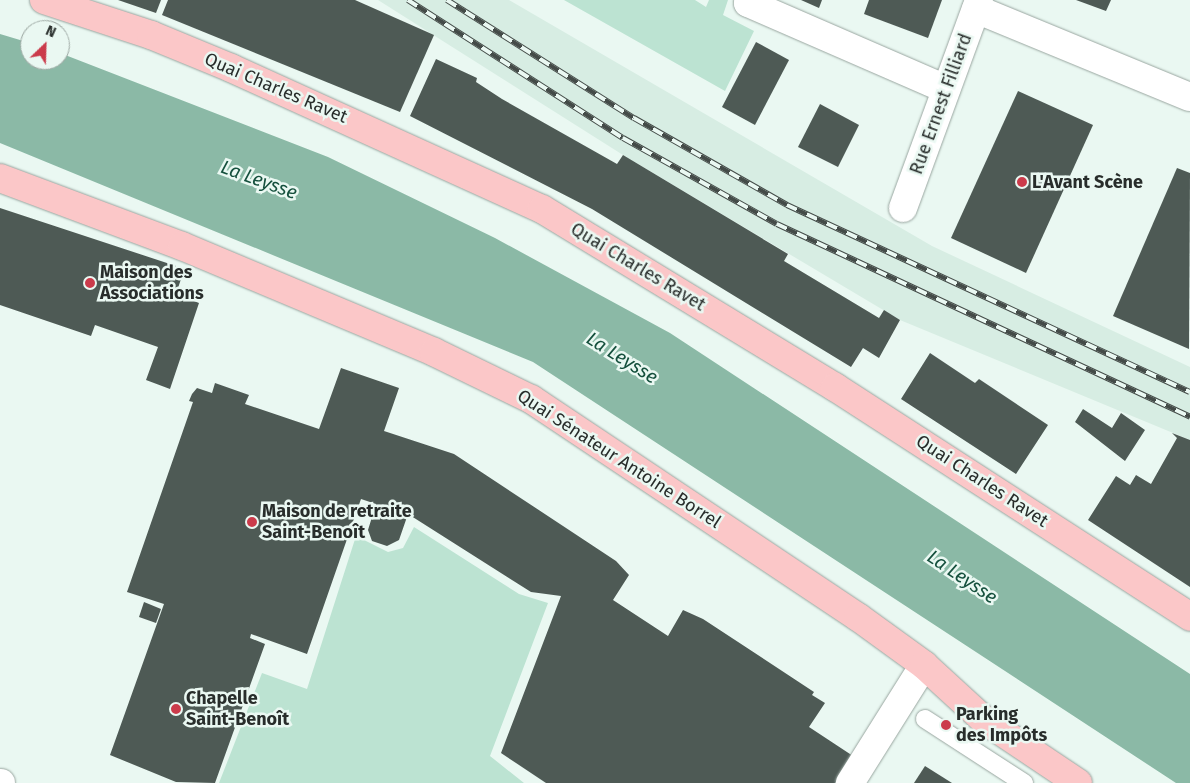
<!DOCTYPE html>
<html>
<head>
<meta charset="utf-8">
<style>
	body { margin:0 }
	#map { position:relative; width:1190px; height:783px; overflow:hidden; background:#eaf8f2; font-family:"Fira Sans",sans-serif }
	div>[style] { position:absolute }
	.built>* { inset:0; background:#d7ede3 }
	.green>* { inset:0; background:#bce3d2 }
	.water>* { inset:0; background:#8bb9a6 }
	.building>* { inset:0; background:#4e5a55 }
	.roads { filter:drop-shadow(0 0 1px #99a6a0) drop-shadow(0 0 1px #99a6a0) }
	.lane>* { height:18px; margin:-9px; padding:0 9px; transform-origin:9px; border-radius:9px; background:#fff }
	.street>* { height:28px; margin:-14px; padding:0 14px; transform-origin:14px; border-radius:14px; background:#fff }
	.primary>* { height:28px; margin:-14px; padding:0 14px; transform-origin:14px; border-radius:14px; background:#fbc7c8 }
	.rail>* { height:5.5px; margin-top:-2.75px; transform-origin:0; background:repeating-linear-gradient(90deg,#eaf8f2 0 11px,#444b48 0 22px); box-sizing:border-box; border-block:1px solid #444b48 }
	.dots>* { width:14px; height:14px; translate:-50% -50%; box-sizing:border-box; border:2px solid #eaf8f2; border-radius:50% }
	span { translate:-50% -50%; white-space:nowrap; text-align:center; line-height:1.15; -webkit-text-stroke:5px #eaf8f2; paint-order:stroke }
	.street-label { font-size:18px; color:#282d2b }
	.poi-label { font-size:18px; color:#282d2b; font-weight:700 }
	.left { translate:0 -50%; text-align:left }
	.water-label { font-size:19px; color:#15503d; font-style:italic }
	.north { position:absolute; left:20px; top:20px; width:50px; height:50px; box-sizing:border-box; background:#eaf8f2; border:1px solid #9ca7a2; border-radius:50%; rotate:24deg; font-size:14px; font-weight:700; line-height:20px; text-align:center; color:#282d2b }
	.north::after { content:''; display:block; margin:auto; width:18px; height:22px; background:#cb3b4b; clip-path:polygon(50% 0,100% 100%,50% 72%,0 100%) }
</style>
</head>
<body>
<div id="map">
	<div class="built">
		<i style="clip-path:polygon(378px 0,509px 0,932px 246px,1190px 367px,1190px 440px,900px 320px,623px 155px)"></i>
	</div>
	<div class="green">
		<i style="clip-path:polygon(564px 0,695px 0,706px 7px,709px 0,728px 0,723px 15px,754px 31px,725px 91px)"></i>
		<i style="clip-path:polygon(414px 527px,519px 594px,548px 603px,490px 756px,524px 783px,219px 783px,262px 673px,307px 689px,356px 536px,388px 552px,403px 548px)"></i>
	</div>
	<div class="water">
		<i style="clip-path:polygon(0 34px,30px 43px,30px 60px,60px 60px,60px 53px,328px 157px,495px 238px,670px 333px,1190px 674px,1190px 783px,1176px 783px,533px 362px,0 143px)"></i>
	</div>
	<div class="building">
		<i style="clip-path:polygon(118px 0,161px 0,156px 13px)"></i>
		<i style="clip-path:polygon(168px 0,355px 0,434px 35px,400px 112px,162px 15px)"></i>
		<i style="clip-path:polygon(801px 0,822px 0,819px 8px)"></i>
		<i style="clip-path:polygon(869px 0,942px 0,928px 38px,864px 14px)"></i>
		<i style="clip-path:polygon(1076px 0,1111px 0,1106px 11px)"></i>
		<i style="clip-path:polygon(756px 42px,789px 60px,755px 125px,722px 107px)"></i>
		<i style="clip-path:polygon(436px 59px,477px 78px,476px 82px,502px 99px,617px 164px,623px 155px,788px 254px,784px 261px,879px 318px,884px 310px,900px 320px,879px 358px,863px 348px,851px 367px,592px 209px,410px 116px)"></i>
		<i style="clip-path:polygon(1018px 91px,1093px 125px,1026px 273px,951px 238px)"></i>
		<i style="clip-path:polygon(820px 104px,859px 125px,838px 167px,798px 147px)"></i>
		<i style="clip-path:polygon(1177px 168px,1190px 173px,1189px 349px,1113px 316px)"></i>
		<i style="clip-path:polygon(0 208px,176px 266px,183px 273px,176px 294px,199px 303px,170px 389px,146px 380px,158px 347px,95px 325px,91px 336px,0 305px)"></i>
		<i style="clip-path:polygon(930px 353px,975px 383px,979px 379px,1048px 425px,1016px 474px,901px 399px)"></i>
		<i style="clip-path:polygon(341px 368px,399px 388px,384px 431px,454px 454px,616px 561px,629px 575px,613px 600px,668px 636px,683px 610px,703px 619px,814px 692px,812px 695px,825px 703px,809px 727px,853px 756px,835px 783px,546px 783px,501px 753px,561px 596px,531px 592px,408px 514px,399px 540px,387px 546px,372px 541px,368px 530px,376px 504px,361px 499px,307px 654px,251px 634px,250px 638px,265px 644px,215px 783px,176px 782px,110px 755px,164px 604px,127px 592px,193px 402px,189px 401px,192px 394px,197px 388px,212px 393px,215px 383px,249px 395px,245px 404px,319px 429px)"></i>
		<i style="clip-path:polygon(1083px 409px,1112px 428px,1121px 413px,1145px 430px,1125px 461px,1075px 422px)"></i>
		<i style="clip-path:polygon(1172px 433px,1190px 440px,1190px 587px,1088px 520px,1116px 476px,1130px 485px,1136px 475px,1151px 484px,1177px 438px)"></i>
		<i style="clip-path:polygon(144px 602px,161px 609px,156px 623px,139px 617px)"></i>
		<i style="clip-path:polygon(925px 766px,952px 783px,914px 783px)"></i>
	</div>
	<div class="roads">
		<div class="lane">
			<i style="left:925px;top:719px;width:118px;rotate:32.9deg"></i>
		</div>
		<div class="street">
			<i style="left:749px;top:0;width:3px;rotate:108deg"></i>
			<i style="left:748px;top:3px;width:216px;rotate:23.5deg"></i>
			<i style="left:976px;top:9px;width:231px;rotate:22.4deg"></i>
			<i style="left:903px;top:208px;width:221px;rotate:-69.9deg"></i>
			<i style="left:0;top:783px;width:1px"></i>
			<i style="left:850px;top:783px;width:139px;rotate:-57.9deg"></i>
		</div>
		<div class="primary">
			<i style="left:44px;top:0;width:113px;rotate:18.1deg"></i>
			<i style="left:151px;top:35px;width:87px;rotate:22.4deg"></i>
			<i style="left:231px;top:68px;width:341px;rotate:24.4deg"></i>
			<i style="left:542px;top:209px;width:343px;rotate:31.3deg"></i>
			<i style="left:835px;top:387px;width:423px;rotate:32.9deg"></i>
			<i style="left:0;top:178px;width:194px;rotate:20.5deg"></i>
			<i style="left:182px;top:246px;width:273px;rotate:22.8deg"></i>
			<i style="left:434px;top:352px;width:108px;rotate:25.9deg"></i>
			<i style="left:531px;top:399px;width:393px;rotate:33.7deg"></i>
			<i style="left:858px;top:617px;width:82px;rotate:36deg"></i>
			<i style="left:924px;top:665px;width:81px;rotate:42.5deg"></i>
			<i style="left:984px;top:720px;width:113px;rotate:33.8deg"></i>
		</div>
	</div>
	<div class="rail">
		<i style="left:408px;top:0;width:255px;rotate:32.7deg"></i>
		<i style="left:623px;top:138px;width:176px;rotate:29.2deg"></i>
		<i style="left:777px;top:224px;width:456px;rotate:25deg"></i>
		<i style="left:447px;top:0;width:221px;rotate:32.3deg"></i>
		<i style="left:634px;top:118px;width:176px;rotate:29.6deg"></i>
		<i style="left:787px;top:205px;width:444px;rotate:24.9deg"></i>
	</div>
	<div class="dots">
		<i style="left:1022px;top:182px;background:#cb3b4b"></i>
		<i style="left:90px;top:283px;background:#cb3b4b"></i>
		<i style="left:252px;top:522px;background:#cb3b4b"></i>
		<i style="left:176px;top:709px;background:#cb3b4b"></i>
		<i style="left:946px;top:725px;background:#cb3b4b"></i>
	</div>
	<div class="street-label">
		<span style="left:276px;top:88px;rotate:23deg">Quai Charles Ravet</span>
		<span style="left:941px;top:104px;rotate:-70deg">Rue Ernest Filliard</span>
		<span style="left:638px;top:267px;rotate:31deg">Quai Charles Ravet</span>
		<span style="left:619px;top:459px;rotate:33deg">Quai Sénateur Antoine Borrel</span>
		<span style="left:982px;top:481px;rotate:33deg">Quai Charles Ravet</span>
	</div>
	<div class="poi-label">
		<span class="left" style="left:1032px;top:182px">L'Avant Scène</span>
		<span class="left" style="left:100px;top:283px">Maison des<br>Associations</span>
		<span class="left" style="left:262px;top:522px">Maison de retraite<br>Saint-Benoît</span>
		<span class="left" style="left:186px;top:709px">Chapelle<br>Saint-Benoît</span>
		<span class="left" style="left:956px;top:725px">Parking<br>des Impôts</span>
	</div>
	<div class="water-label">
		<span style="left:259px;top:180px;rotate:20deg">La Leysse</span>
		<span style="left:622px;top:358px;rotate:32deg">La Leysse</span>
		<span style="left:962px;top:577px;rotate:34deg">La Leysse</span>
	</div>
	<div class="north">N</div>
</div>
</body>
</html>
